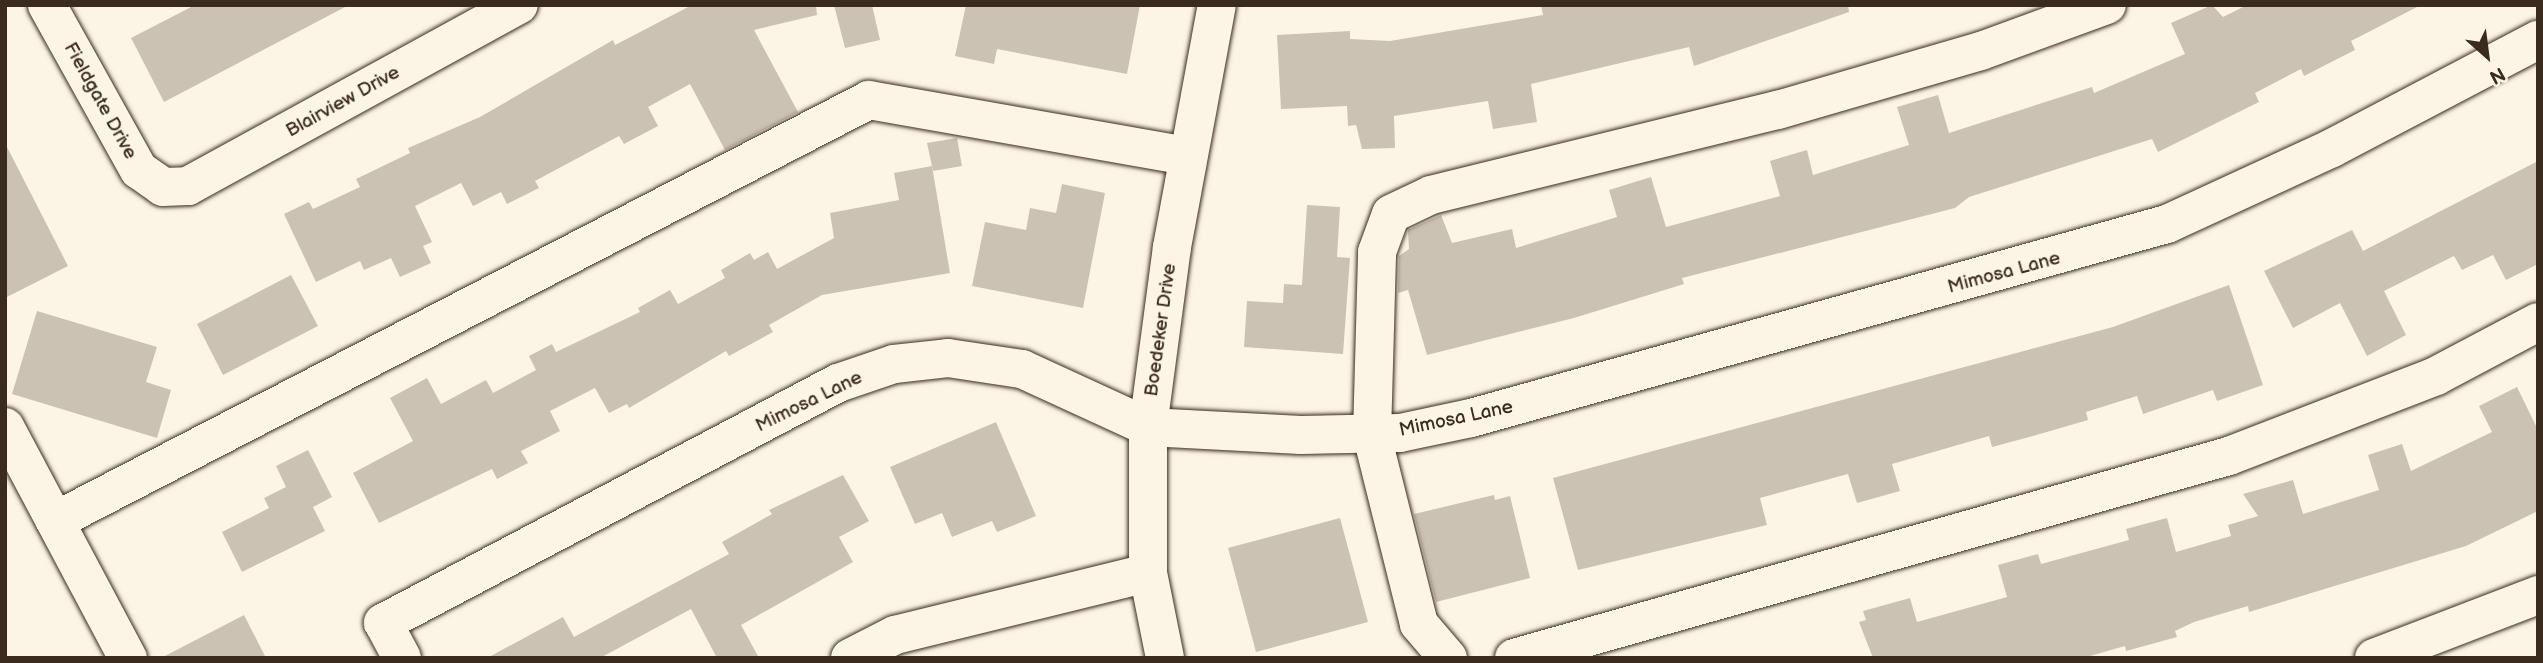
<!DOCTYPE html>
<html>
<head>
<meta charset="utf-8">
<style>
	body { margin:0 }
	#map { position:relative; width:2543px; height:663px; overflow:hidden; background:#fcf5e5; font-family:"Balsamiq Sans",sans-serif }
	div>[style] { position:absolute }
	.building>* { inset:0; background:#ccc2b3 }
	.roads { filter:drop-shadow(0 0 2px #3b2a1e) drop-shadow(0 0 2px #3b2a1e) }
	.minor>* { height:38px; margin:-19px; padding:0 19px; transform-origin:19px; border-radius:19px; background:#fcf5e5 }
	span { translate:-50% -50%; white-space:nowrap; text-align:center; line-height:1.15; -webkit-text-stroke:6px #fcf5e5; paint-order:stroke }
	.street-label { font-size:19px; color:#3b2a1e }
	.frame { position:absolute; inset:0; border:7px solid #3b2a1e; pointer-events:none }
	.north { position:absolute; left:2452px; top:21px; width:70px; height:70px; -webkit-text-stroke:5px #fcf5e5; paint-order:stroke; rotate:152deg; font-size:19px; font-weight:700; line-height:28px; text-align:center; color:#3b2a1e }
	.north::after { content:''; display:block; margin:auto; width:24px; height:32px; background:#3b2a1e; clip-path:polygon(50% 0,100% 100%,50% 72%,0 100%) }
</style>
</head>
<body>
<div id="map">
	<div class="building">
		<i style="clip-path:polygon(195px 5px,349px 5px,164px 102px,131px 38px)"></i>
		<i style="clip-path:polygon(692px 5px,816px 5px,817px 15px,754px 30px,798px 112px,725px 150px,690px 84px,648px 107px,658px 126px,624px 144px,619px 136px,535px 181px,539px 188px,507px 204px,501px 192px,473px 206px,461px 183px,415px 206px,432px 242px,423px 246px,431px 263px,400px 277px,391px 258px,364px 270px,360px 261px,316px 282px,284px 214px,309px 202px,313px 209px,360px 187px,356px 179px,410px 153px,408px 148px,480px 117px,613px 40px,615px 45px)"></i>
		<i style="clip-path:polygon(834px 5px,872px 5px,880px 40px,845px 48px)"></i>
		<i style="clip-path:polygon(966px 5px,1140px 5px,1127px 74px,997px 49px,994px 64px,955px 56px)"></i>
		<i style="clip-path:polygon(1541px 5px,1848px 5px,1849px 12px,1694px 66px,1689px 47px,1531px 84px,1537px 122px,1493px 129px,1488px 101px,1394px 116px,1395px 148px,1362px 149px,1356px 125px,1348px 126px,1347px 106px,1281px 109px,1277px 35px,1350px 31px,1350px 39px,1390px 41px,1543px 15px)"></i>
		<i style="clip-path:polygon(2212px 5px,2223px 17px,2247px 5px,2421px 5px,2351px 41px,2355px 50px,2304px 76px,2301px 69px,2255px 93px,2259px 102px,2158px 152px,2152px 139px,1969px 197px,1955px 208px,1682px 278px,1684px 284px,1574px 318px,1427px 355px,1408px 290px,1398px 293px,1399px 256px,1409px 249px,1408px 230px,1441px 215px,1452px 243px,1512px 229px,1516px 248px,1617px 217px,1609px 190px,1651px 177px,1666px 227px,1780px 196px,1770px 161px,1807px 150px,1813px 175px,1909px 145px,1897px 107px,1938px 95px,1949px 133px,2092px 87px,2094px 93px,2185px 54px,2171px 23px)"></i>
		<i style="clip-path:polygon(957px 138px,962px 166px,933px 171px,927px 143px)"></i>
		<i style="clip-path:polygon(5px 143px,68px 266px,5px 298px)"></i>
		<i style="clip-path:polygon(2538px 161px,2538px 264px,2506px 280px,2493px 255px,2462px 270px,2454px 256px,2384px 291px,2406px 335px,2367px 356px,2340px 303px,2293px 328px,2264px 271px,2352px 230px,2363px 251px)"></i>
		<i style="clip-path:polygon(932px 166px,950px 273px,822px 295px,769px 325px,773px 332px,729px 356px,726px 351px,629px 408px,627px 404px,609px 413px,595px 388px,550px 411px,560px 431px,521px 451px,528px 463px,497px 479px,492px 469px,379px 523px,353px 473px,413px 441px,390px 398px,427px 378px,441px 404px,486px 380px,493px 393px,536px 370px,529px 356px,552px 344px,556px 352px,640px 312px,638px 308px,670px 290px,678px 304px,725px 278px,721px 270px,750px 253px,754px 260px,768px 252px,777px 269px,834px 238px,830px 213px,899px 200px,894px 173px)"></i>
		<i style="clip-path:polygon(1062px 184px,1105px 193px,1083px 308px,972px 286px,985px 222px,1026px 230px,1030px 208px,1056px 213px)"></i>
		<i style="clip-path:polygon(1307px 205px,1340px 207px,1337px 257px,1350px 258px,1343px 354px,1244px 347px,1247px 301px,1283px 303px,1284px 284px,1302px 285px)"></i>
		<i style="clip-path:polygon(291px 275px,318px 326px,223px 375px,197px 324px)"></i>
		<i style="clip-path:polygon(2229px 285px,2263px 385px,2217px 401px,2213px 390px,2143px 414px,2137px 396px,2086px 412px,2088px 420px,2033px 436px,1992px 447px,1989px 436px,1892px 464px,1900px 491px,1857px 503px,1848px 474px,1760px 498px,1767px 525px,1578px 570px,1553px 478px,2113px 327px)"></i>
		<i style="clip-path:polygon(37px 311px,157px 347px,146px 382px,171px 390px,157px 438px,12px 394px)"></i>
		<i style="clip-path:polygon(2517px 387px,2538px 430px,2538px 511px,2466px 546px,2249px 612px,2248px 606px,2194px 622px,2175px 631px,2177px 637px,2126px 651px,2125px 646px,2083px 658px,1873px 658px,1859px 622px,1866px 620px,1863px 611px,1910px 598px,1917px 622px,2007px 597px,1998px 565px,2038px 554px,2041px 564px,2129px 540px,2126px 529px,2167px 518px,2176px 552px,2231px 536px,2228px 525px,2258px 516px,2243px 494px,2293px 480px,2303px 514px,2379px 490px,2368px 455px,2402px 444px,2411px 471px,2492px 432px,2479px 406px)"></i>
		<i style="clip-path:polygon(996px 422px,1036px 516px,997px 532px,992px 521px,952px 537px,942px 513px,915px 524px,890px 467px)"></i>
		<i style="clip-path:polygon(308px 450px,332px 497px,313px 507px,325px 531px,242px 572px,222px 532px,269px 508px,264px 498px,286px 487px,276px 466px)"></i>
		<i style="clip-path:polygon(843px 475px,869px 521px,839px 537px,853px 562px,741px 625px,759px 658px,717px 658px,691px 609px,600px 658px,487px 658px,563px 617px,574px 637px,729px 554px,722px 542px,772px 514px,769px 510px)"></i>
		<i style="clip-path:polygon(1494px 495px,1495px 500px,1510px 496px,1530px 578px,1436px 602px,1414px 514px)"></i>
		<i style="clip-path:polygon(1340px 518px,1368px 622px,1256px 652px,1228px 548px)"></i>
		<i style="clip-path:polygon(244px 615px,266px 658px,161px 658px)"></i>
	</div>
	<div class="roads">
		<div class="minor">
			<i style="left:47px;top:5px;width:189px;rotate:60.9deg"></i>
			<i style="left:139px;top:170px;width:29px;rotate:35deg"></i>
			<i style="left:163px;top:187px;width:25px;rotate:-2deg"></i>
			<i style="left:188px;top:186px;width:377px;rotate:-28.7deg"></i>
			<i style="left:5px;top:427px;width:262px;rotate:62deg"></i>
			<i style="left:55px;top:521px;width:916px;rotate:-27.35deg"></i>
			<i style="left:869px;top:100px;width:324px;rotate:10deg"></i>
			<i style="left:402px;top:658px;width:40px;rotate:-118deg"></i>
			<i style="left:383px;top:623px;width:514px;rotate:-27.81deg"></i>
			<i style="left:838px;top:383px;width:59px;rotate:-18.7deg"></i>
			<i style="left:894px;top:364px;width:54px;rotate:-6.3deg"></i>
			<i style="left:948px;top:358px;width:75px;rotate:8.5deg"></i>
			<i style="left:1022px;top:369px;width:139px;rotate:24.7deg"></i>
			<i style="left:1148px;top:427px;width:153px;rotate:3deg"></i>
			<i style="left:1301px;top:435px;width:99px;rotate:-1.2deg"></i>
			<i style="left:1400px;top:433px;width:73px;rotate:-11.9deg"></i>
			<i style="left:1471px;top:418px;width:723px;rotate:-15.58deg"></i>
			<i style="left:2167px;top:224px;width:182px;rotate:-24.7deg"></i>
			<i style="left:2332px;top:148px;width:233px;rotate:-27.7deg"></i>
			<i style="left:850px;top:658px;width:51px;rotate:-27.1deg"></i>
			<i style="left:895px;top:635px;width:260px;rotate:-13.8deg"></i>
			<i style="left:1165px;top:658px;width:87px;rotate:-101.3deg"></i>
			<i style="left:1148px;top:573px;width:146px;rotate:-90deg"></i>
			<i style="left:1148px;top:427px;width:182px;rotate:-82.4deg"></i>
			<i style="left:1172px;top:247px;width:246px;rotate:-79.5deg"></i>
			<i style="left:1448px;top:658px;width:45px;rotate:-130.5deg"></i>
			<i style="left:1419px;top:624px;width:195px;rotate:-104deg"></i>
			<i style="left:1372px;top:435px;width:183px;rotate:-88.4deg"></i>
			<i style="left:1377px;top:252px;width:40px;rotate:-69.8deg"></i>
			<i style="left:1391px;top:214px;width:44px;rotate:-25.4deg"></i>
			<i style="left:1431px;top:195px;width:357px;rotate:-13.8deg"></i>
			<i style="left:1778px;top:110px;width:211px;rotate:-16.2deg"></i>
			<i style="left:1981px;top:51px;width:134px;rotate:-20.1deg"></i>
			<i style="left:1514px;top:658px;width:743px;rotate:-15.78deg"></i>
			<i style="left:2229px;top:456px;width:222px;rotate:-21.1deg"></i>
			<i style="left:2436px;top:376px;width:115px;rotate:-27.9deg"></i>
			<i style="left:2374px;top:658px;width:176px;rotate:-21deg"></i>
		</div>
	</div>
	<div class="street-label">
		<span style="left:100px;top:101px;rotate:61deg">Fieldgate Drive</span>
		<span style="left:343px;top:102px;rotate:-29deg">Blairview Drive</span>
		<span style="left:2004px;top:273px;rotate:-15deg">Mimosa Lane</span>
		<span style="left:1161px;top:330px;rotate:-82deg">Boedeker Drive</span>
		<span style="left:809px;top:402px;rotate:-26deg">Mimosa Lane</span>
		<span style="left:1456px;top:419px;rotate:-12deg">Mimosa Lane</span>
	</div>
	<div class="frame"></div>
	<div class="north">N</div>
</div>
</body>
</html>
